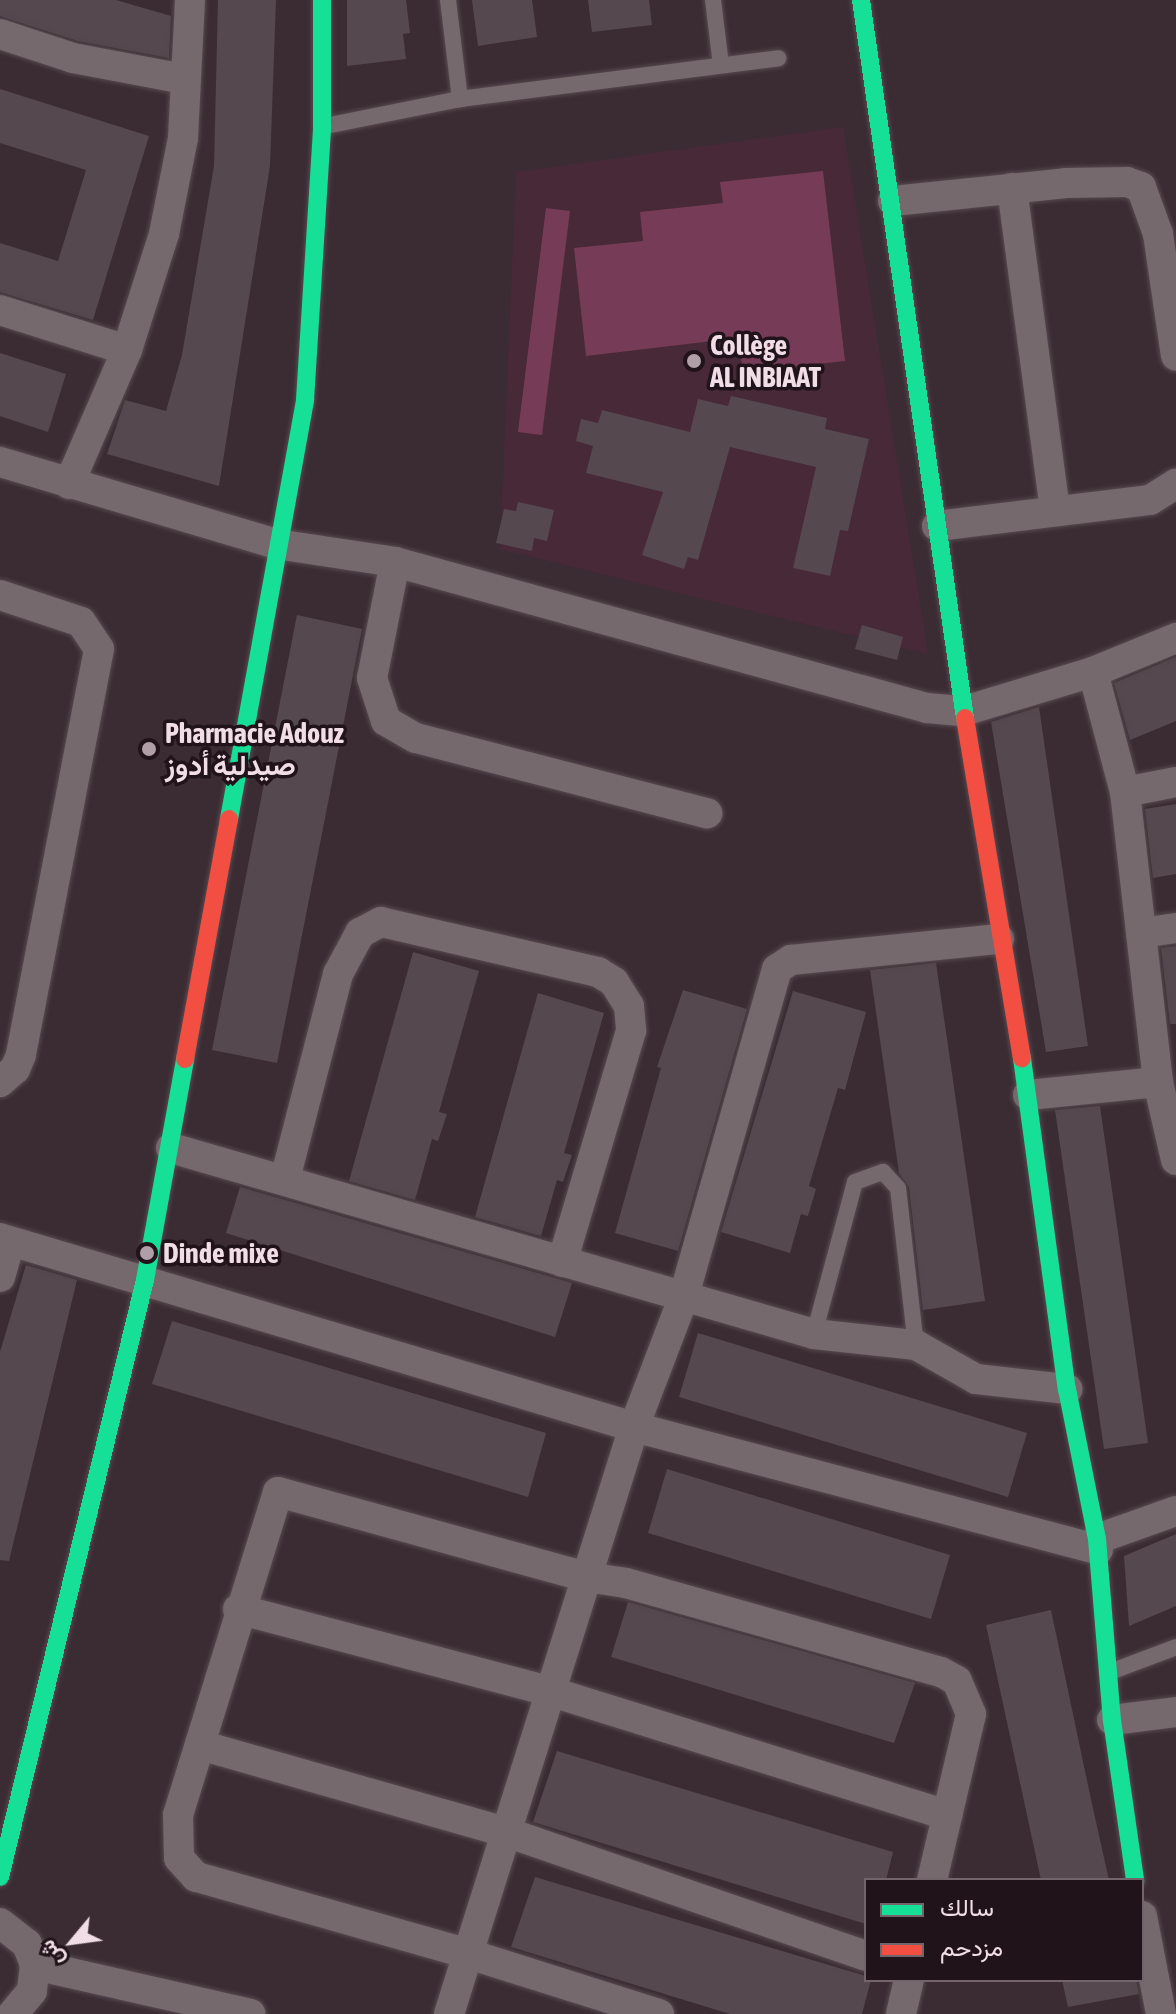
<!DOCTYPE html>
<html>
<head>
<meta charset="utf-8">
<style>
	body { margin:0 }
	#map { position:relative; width:1176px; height:2014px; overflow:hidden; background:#3b2c33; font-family:"Asap Condensed",Vazirmatn,sans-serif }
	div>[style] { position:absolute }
	.built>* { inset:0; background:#482937 }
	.green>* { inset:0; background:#763c57 }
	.building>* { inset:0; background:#55484e }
	.roads { filter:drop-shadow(0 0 2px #574a4f) drop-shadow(0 0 2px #574a4f) }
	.lane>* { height:16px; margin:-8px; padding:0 8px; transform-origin:8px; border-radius:8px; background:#76696e }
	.street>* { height:30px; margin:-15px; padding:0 15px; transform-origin:15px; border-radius:15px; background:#76696e }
	.fast>* { height:18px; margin:-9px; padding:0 9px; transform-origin:9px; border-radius:9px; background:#16e098 }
	.jam>* { height:18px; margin:-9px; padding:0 9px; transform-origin:9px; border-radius:9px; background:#f24e42 }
	.dots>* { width:22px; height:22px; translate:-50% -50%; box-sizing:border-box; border:4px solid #201319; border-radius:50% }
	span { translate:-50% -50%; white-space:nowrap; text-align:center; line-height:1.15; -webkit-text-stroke:7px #201319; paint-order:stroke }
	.poi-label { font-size:28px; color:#f0dde5; font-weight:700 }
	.left { translate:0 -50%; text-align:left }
	.legend { position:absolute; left:864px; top:1878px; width:280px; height:104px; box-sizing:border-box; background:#201319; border:2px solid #73646b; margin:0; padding:10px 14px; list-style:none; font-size:24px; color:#f0dde5 }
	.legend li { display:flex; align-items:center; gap:16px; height:40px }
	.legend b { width:40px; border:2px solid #73646b }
	.north { position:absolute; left:32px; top:1902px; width:80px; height:80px; -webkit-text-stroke:6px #201319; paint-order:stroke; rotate:241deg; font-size:22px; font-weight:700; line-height:32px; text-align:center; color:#f0dde5 }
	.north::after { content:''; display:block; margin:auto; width:28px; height:36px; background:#f0dde5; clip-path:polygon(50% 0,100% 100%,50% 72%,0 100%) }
</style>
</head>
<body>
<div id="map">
	<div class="built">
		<i style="clip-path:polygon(843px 127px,928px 654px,500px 549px,516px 172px)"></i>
	</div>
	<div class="green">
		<i style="clip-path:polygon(823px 171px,845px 361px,743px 372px,738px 338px,586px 356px,574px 248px,643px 241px,640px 212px,723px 203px,720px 182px)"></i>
		<i style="clip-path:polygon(546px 208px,570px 211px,542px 435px,518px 432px)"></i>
	</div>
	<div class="building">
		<i style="clip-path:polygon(0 0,116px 0,171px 16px,169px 58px,78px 41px,0 16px)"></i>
		<i style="clip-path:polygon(218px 0,276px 0,270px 166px,219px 486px,107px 454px,125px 400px,166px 411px,182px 355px,214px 166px)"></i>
		<i style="clip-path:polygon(347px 0,406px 0,410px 33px,403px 34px,406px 59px,347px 66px)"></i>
		<i style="clip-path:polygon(472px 0,532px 0,537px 37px,478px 46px)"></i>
		<i style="clip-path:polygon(588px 0,649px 0,652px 25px,592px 32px)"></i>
		<i style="clip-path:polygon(0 89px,149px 136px,93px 320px,0 292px,0 243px,58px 261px,86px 170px,0 143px)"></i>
		<i style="clip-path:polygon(0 353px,66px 374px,48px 432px,0 416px)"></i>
		<i style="clip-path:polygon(731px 396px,827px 418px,825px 429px,869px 439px,848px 531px,840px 530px,830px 576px,793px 568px,816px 467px,730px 447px,698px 560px,688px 557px,684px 569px,642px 555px,663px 492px,586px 473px,593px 446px,576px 441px,581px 419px,598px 423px,602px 410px,690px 432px,698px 399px,728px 406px)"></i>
		<i style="clip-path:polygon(518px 502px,554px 510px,547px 541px,534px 538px,532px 551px,496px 543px,504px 509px,516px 511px)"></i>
		<i style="clip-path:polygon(297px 615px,362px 629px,277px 1063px,212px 1050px)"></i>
		<i style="clip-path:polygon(862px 625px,903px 637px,897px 660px,855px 649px)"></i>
		<i style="clip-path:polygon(1176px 657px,1176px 721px,1130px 740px,1114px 683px)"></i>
		<i style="clip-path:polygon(1039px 707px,1088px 1046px,1046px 1052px,991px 722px)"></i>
		<i style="clip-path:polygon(1176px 804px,1176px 874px,1153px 878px,1145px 809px)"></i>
		<i style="clip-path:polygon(1176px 946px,1176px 1024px,1170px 1024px,1161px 948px)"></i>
		<i style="clip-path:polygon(413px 952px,479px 971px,439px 1112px,447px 1114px,438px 1141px,432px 1139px,415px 1200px,349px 1181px)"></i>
		<i style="clip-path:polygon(936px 963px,985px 1301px,923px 1310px,909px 1187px,899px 1173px,870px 970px)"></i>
		<i style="clip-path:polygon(683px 990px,747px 1009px,678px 1251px,615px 1233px,661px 1068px,657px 1067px)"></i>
		<i style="clip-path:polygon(793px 991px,866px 1012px,845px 1090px,838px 1088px,809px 1186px,816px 1189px,808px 1216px,801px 1214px,790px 1253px,721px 1232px)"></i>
		<i style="clip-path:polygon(538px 993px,604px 1013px,564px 1153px,572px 1155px,563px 1182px,557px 1180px,541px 1236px,475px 1217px)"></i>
		<i style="clip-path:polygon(1100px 1106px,1148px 1443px,1104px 1449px,1055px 1110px)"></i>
		<i style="clip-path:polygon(240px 1187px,572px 1283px,555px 1337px,226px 1233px)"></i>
		<i style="clip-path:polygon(26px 1265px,77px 1280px,9px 1561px,0 1560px,0 1352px)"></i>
		<i style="clip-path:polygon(172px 1321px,546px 1433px,528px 1497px,152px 1384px)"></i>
		<i style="clip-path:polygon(698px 1333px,1027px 1433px,1008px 1497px,679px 1397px)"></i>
		<i style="clip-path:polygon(667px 1469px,950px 1555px,931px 1619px,648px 1533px)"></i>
		<i style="clip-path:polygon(1176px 1534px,1176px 1606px,1129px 1626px,1124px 1556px)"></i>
		<i style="clip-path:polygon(628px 1602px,915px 1683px,894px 1743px,611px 1657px)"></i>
		<i style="clip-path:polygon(1051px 1610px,1092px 1804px,1109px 1880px,1041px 1880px,986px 1625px)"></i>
		<i style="clip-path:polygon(557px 1751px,893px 1852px,886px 1880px,866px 1880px,866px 1924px,533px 1822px)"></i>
		<i style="clip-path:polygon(535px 1877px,866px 1976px,871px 1980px,862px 2014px,730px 2014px,511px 1947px)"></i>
		<i style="clip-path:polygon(1062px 1980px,1136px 1980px,1139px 1994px,1068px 2007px)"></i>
	</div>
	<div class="roads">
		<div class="lane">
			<i style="left:448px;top:0;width:100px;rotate:83.1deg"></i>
			<i style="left:713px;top:0;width:65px;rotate:83deg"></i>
			<i style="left:325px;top:126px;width:138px;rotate:-11.3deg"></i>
			<i style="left:460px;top:99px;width:321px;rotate:-7.3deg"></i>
			<i style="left:814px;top:1334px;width:157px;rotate:-74.9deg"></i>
			<i style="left:855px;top:1182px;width:30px;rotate:-20deg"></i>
			<i style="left:883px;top:1172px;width:22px;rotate:47deg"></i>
			<i style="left:898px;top:1188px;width:158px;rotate:83.5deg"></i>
			<i style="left:1110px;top:1672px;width:71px;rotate:-20.7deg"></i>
		</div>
		<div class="street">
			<i style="left:0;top:34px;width:77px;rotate:18.2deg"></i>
			<i style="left:73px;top:58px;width:113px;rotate:10.7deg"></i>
			<i style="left:1012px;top:188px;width:325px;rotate:82.4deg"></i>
			<i style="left:893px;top:201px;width:174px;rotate:-5.9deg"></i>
			<i style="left:1066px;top:183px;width:61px;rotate:-0.9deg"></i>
			<i style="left:1127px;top:182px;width:15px;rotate:20deg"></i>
			<i style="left:1141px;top:187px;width:50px;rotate:70.1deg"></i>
			<i style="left:1158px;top:234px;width:123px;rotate:81.6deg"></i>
			<i style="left:0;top:310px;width:133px;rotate:17.5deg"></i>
			<i style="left:0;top:462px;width:288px;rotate:16.5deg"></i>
			<i style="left:276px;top:544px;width:120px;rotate:8.6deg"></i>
			<i style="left:395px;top:562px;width:552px;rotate:15.35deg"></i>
			<i style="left:927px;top:708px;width:37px;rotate:5deg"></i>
			<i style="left:964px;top:711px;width:135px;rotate:-16.8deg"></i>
			<i style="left:1093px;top:672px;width:90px;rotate:-22.3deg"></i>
			<i style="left:69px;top:484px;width:146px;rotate:-66.6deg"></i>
			<i style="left:127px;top:350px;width:122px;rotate:-72.3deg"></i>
			<i style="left:164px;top:234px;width:98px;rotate:-78.8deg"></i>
			<i style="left:183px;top:138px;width:138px;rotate:-87.1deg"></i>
			<i style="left:937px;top:526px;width:215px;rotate:-7deg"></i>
			<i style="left:1150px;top:500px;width:31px;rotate:-32deg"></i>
			<i style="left:395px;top:562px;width:118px;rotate:101.2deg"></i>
			<i style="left:372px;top:678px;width:45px;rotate:72deg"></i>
			<i style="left:386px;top:721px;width:34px;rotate:30deg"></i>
			<i style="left:416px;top:738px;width:301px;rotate:14.5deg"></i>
			<i style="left:0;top:595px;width:85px;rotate:18.4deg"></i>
			<i style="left:81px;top:622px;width:32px;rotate:56deg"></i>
			<i style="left:99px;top:649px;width:413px;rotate:100.9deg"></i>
			<i style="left:21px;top:1055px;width:15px;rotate:113deg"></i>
			<i style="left:15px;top:1069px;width:20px;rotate:139deg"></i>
			<i style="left:1093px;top:672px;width:124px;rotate:75.1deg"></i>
			<i style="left:1125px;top:792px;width:292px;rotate:83.5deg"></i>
			<i style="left:1125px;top:792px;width:52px;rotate:-11.1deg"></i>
			<i style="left:1141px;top:933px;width:35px;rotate:-8deg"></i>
			<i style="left:1028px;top:1095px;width:131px;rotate:-5.7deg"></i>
			<i style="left:1158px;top:1082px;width:80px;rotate:77deg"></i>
			<i style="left:171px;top:1148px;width:669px;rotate:16.13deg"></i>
			<i style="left:814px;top:1334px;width:103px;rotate:6.2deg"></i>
			<i style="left:916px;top:1345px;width:69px;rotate:29.5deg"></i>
			<i style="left:976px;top:1379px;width:92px;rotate:6.3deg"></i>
			<i style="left:285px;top:1179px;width:212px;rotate:-75.5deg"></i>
			<i style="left:338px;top:974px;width:47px;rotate:-61.8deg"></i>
			<i style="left:360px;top:933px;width:24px;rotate:-28deg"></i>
			<i style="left:381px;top:922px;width:223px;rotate:13deg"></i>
			<i style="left:598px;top:972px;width:19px;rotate:32deg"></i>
			<i style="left:614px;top:982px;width:28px;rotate:58deg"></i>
			<i style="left:629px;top:1006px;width:25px;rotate:85deg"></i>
			<i style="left:631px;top:1031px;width:241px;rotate:106.6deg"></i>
			<i style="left:0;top:1238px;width:662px;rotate:16.6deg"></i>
			<i style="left:634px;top:1427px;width:480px;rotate:14.8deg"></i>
			<i style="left:0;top:1277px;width:36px;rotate:-74deg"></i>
			<i style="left:1097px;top:1539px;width:84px;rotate:-19.5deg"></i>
			<i style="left:238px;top:1609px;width:325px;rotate:14.8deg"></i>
			<i style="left:552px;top:1692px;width:414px;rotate:17.3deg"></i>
			<i style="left:1112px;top:1720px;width:64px;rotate:-7.1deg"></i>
			<i style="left:200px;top:1745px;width:318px;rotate:15.9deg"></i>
			<i style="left:506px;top:1832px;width:381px;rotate:19deg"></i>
			<i style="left:1142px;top:1916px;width:100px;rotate:79deg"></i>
			<i style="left:0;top:1923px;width:34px;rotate:38deg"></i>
			<i style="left:27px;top:1944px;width:22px;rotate:69deg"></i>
			<i style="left:35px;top:1965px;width:26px;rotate:97deg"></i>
			<i style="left:32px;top:1991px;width:30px;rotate:130deg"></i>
			<i style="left:35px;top:1965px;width:221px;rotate:12.8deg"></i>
			<i style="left:449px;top:2014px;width:615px;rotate:-72.51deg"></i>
			<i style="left:634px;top:1427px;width:137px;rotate:-69.1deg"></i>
			<i style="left:683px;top:1299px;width:343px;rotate:-74.1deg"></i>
			<i style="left:777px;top:969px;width:17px;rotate:-33deg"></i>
			<i style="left:791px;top:960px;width:209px;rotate:-5.8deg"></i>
			<i style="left:659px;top:2014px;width:199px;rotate:-162.5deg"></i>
			<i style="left:469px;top:1954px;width:284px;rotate:-164.2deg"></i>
			<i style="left:196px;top:1877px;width:25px;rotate:-132deg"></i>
			<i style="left:179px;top:1858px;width:43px;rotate:-91.3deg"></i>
			<i style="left:178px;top:1815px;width:338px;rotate:-72.8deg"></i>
			<i style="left:278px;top:1492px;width:320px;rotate:15.4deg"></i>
			<i style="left:586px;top:1577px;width:40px;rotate:8.5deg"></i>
			<i style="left:626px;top:1583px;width:327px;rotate:15.8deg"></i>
			<i style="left:941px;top:1672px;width:18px;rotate:29deg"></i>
			<i style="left:957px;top:1681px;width:36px;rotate:67deg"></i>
			<i style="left:971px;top:1714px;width:171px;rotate:103.2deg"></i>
			<i style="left:901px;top:2014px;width:35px;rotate:-77deg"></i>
		</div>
		<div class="fast">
			<i style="left:861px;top:0;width:725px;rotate:81.76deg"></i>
			<i style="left:229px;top:819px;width:426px;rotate:-79.7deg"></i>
			<i style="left:305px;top:400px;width:274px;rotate:-86.4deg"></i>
			<i style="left:322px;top:127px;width:127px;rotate:-90deg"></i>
			<i style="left:1022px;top:1058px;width:334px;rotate:82.3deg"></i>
			<i style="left:1067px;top:1389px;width:153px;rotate:78.7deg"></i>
			<i style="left:1097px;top:1539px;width:182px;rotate:85.3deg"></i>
			<i style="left:1112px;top:1720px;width:162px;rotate:81.8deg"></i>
			<i style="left:0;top:1877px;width:614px;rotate:-76.35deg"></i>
			<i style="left:145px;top:1280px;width:225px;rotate:-79.7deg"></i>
		</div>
		<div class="jam">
			<i style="left:965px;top:718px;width:345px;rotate:80.5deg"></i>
			<i style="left:185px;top:1059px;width:244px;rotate:-79.6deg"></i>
		</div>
	</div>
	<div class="dots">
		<i style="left:694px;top:361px;background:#b19fa7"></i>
		<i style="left:149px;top:749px;background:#b19fa7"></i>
		<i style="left:147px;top:1253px;background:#b19fa7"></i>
	</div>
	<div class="poi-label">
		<span class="left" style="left:710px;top:361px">Collège<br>AL INBIAAT</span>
		<span class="left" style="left:165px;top:749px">Pharmacie Adouz<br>صيدلية أدوز</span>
		<span class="left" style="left:163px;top:1253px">Dinde mixe</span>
	</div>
	<ul class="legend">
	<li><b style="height:10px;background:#16e098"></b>سالك</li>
	<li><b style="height:10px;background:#f24e42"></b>مزدحم</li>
	</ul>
	<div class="north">ش</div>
</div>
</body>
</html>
